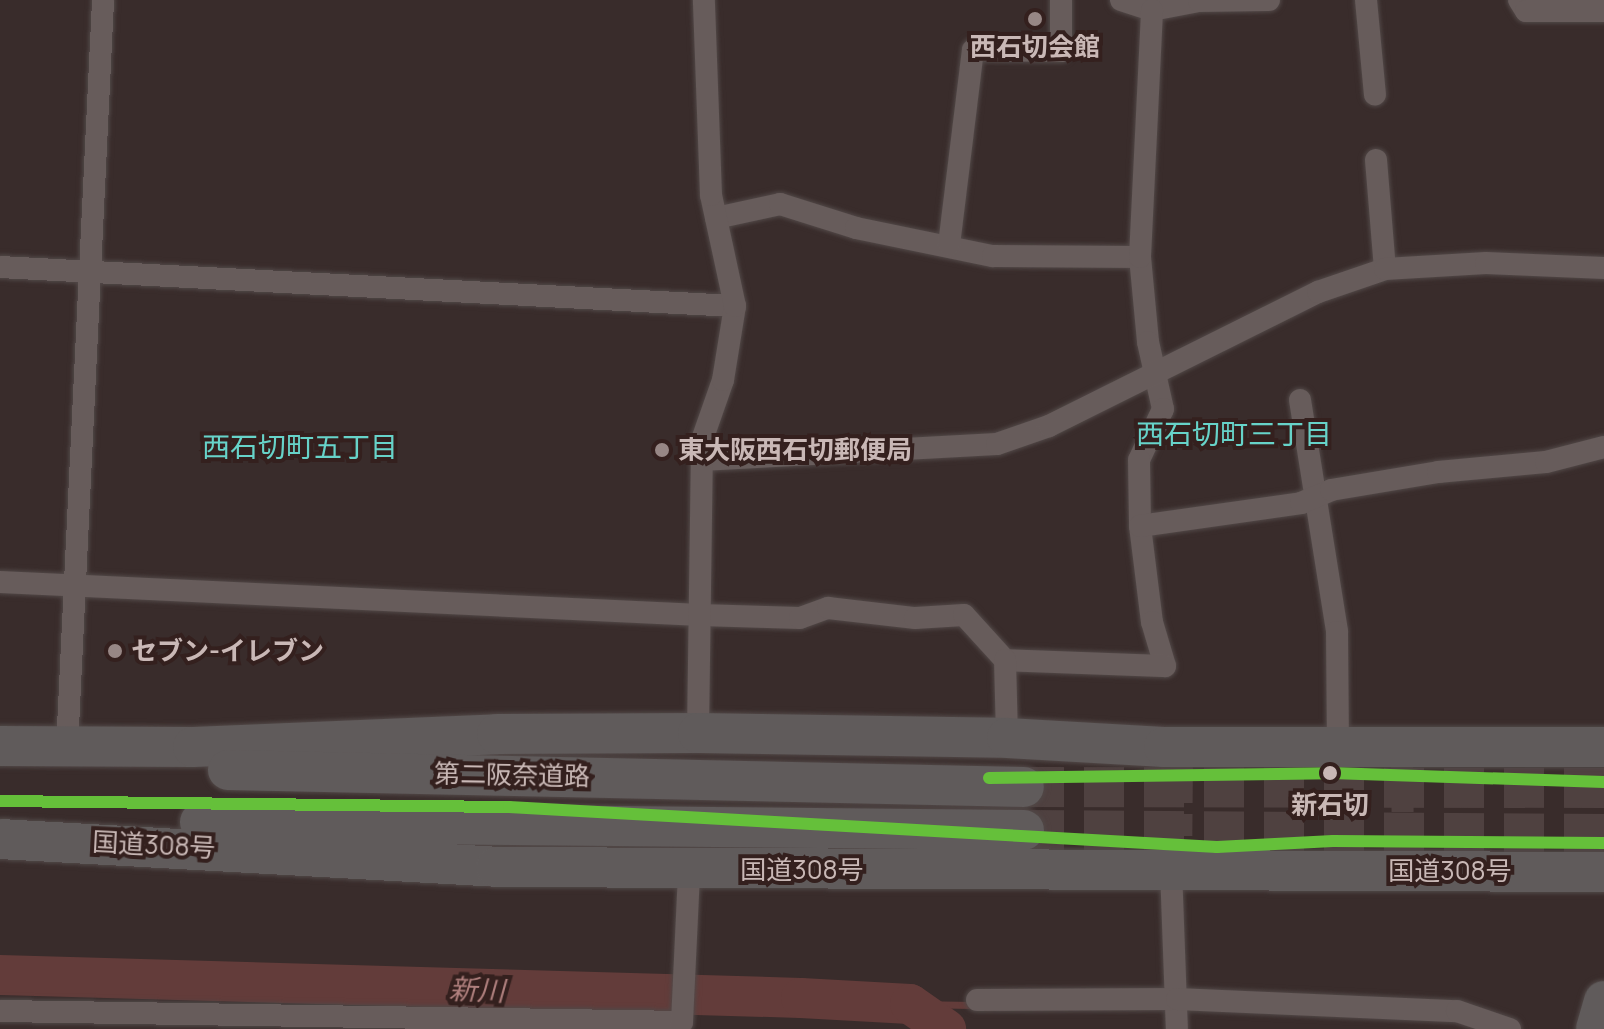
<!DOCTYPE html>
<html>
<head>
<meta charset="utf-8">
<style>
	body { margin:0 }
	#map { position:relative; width:1604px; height:1029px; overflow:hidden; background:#392c2b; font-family:Manrope,"Noto Sans JP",sans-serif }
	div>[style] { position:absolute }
	.stream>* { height:7px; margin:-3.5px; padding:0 3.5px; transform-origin:3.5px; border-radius:3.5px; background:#633c3a }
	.river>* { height:40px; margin:-20px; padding:0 20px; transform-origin:20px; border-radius:20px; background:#633c3a }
	.street-tunnel>* { height:22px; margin-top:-11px; transform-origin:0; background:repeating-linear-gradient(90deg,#4f4140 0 22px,transparent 0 33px) }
	.highway-tunnel>* { height:40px; margin-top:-20px; transform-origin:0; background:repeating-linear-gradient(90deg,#4f4140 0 40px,transparent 0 60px) }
	.roads { filter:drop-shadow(0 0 2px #514847) drop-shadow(0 0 2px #514847) }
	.street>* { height:22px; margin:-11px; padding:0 11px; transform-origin:11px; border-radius:11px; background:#675c5b }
	.highway>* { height:40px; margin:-20px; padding:0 20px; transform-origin:20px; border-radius:20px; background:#605b5b }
	.metro-1>* { height:12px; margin:-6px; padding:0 6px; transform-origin:6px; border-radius:6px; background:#65c03a }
	.dots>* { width:22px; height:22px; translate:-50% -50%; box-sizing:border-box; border:4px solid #34201e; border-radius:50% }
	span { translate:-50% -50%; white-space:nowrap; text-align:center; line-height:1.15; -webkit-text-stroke:8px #34201e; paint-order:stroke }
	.poi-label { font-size:26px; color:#c9b8b6; font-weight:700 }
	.left { translate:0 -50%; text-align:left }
	.street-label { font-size:26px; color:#c9b8b6 }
	.stop-label { font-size:26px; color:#c9b8b6; font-weight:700 }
	.neighbourhood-label { font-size:28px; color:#67d3c9 }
	.water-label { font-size:28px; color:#b0807e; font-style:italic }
</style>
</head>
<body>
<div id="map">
	<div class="stream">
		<i style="left:910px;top:1004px;width:64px;rotate:0.9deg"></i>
	</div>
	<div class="river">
		<i style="left:0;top:975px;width:801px;rotate:1.64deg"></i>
		<i style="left:801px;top:998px;width:109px;rotate:3.2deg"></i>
		<i style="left:910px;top:1004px;width:44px;rotate:34.8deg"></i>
	</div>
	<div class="street-tunnel">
		<i style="left:1402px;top:757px;width:94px;rotate:89.4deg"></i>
		<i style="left:1181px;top:869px;width:122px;rotate:-89.5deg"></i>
	</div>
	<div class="highway-tunnel">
		<i style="left:1024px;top:787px;width:580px;rotate:0.1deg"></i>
		<i style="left:1024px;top:830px;width:580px;rotate:0.4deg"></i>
	</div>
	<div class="roads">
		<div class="street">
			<i style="left:1121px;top:0;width:33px;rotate:18deg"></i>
			<i style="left:1152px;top:10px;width:48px;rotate:-10.8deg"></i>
			<i style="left:1199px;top:1px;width:70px;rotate:-0.8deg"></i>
			<i style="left:1366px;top:0;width:95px;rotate:84.6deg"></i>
			<i style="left:1519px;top:0;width:13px;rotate:58deg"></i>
			<i style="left:1526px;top:11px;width:78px"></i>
			<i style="left:1376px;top:160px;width:109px;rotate:85.3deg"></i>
			<i style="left:716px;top:218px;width:66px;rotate:-12.3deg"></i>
			<i style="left:780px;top:204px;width:80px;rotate:17.5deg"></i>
			<i style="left:856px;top:228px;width:140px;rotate:11.6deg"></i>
			<i style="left:993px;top:256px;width:147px;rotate:0.4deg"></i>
			<i style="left:1140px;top:257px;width:85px;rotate:84.6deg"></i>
			<i style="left:1148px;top:342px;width:69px;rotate:77.4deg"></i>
			<i style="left:1163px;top:409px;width:56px;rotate:115.2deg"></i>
			<i style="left:1139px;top:460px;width:66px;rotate:89.1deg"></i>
			<i style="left:1140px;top:526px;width:97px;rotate:82.9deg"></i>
			<i style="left:1152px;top:622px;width:46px;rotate:73.5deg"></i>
			<i style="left:1165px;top:666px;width:160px;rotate:-177.9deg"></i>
			<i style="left:949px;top:245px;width:196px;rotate:-83deg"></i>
			<i style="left:973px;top:50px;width:88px;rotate:0.7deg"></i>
			<i style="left:1061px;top:51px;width:51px;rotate:-90deg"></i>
			<i style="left:1140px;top:257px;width:247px;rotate:-87.2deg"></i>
			<i style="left:0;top:267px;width:736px;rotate:3.04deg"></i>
			<i style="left:1300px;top:400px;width:235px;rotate:80.9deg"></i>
			<i style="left:1337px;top:632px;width:112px;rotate:89.5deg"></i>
			<i style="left:702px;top:460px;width:295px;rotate:-3.1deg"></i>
			<i style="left:997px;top:444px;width:55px;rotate:-19.1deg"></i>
			<i style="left:1049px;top:426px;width:301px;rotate:-26.5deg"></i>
			<i style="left:1318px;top:292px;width:71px;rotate:-18.9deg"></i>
			<i style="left:1385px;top:269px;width:101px;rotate:-3.4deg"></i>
			<i style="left:1486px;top:263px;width:118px;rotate:2.4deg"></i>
			<i style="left:1140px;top:526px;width:163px;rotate:-8.1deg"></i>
			<i style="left:1301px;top:503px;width:33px;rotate:-23deg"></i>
			<i style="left:1331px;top:490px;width:109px;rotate:-9.5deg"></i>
			<i style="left:1438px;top:472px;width:108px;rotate:-5.3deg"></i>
			<i style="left:1546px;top:462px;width:60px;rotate:-14.5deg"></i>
			<i style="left:0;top:582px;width:701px;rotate:2.7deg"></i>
			<i style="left:700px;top:615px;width:100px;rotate:1.7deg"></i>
			<i style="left:800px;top:618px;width:30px;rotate:-20deg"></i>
			<i style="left:828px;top:608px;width:88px;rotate:6.6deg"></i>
			<i style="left:915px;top:618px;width:49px;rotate:-3.5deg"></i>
			<i style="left:964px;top:615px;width:61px;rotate:47.7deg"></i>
			<i style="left:1005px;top:660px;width:78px;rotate:88.5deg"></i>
			<i style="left:698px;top:733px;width:293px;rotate:-89.2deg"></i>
			<i style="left:702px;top:440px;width:64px;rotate:-70.7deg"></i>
			<i style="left:723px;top:380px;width:75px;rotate:-80.8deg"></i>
			<i style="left:735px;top:306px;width:114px;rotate:-102.2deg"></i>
			<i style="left:711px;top:195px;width:195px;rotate:-92.1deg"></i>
			<i style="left:67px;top:748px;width:749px;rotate:-87.24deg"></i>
			<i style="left:1171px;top:869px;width:160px;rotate:87.9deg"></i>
			<i style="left:977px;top:1000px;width:200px;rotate:-0.3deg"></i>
			<i style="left:1177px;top:999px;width:280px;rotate:2.5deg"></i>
			<i style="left:1457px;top:1011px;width:56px;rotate:18.8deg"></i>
			<i style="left:0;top:1011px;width:682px;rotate:0.92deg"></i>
			<i style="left:682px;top:1022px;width:151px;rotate:-87.3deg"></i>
		</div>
		<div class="highway">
			<i style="left:0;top:746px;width:193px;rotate:0.3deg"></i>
			<i style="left:193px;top:747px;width:304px;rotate:-2.4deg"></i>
			<i style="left:497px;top:734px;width:201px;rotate:-0.3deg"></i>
			<i style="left:698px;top:733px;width:309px;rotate:0.9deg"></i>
			<i style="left:1007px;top:738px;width:157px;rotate:3.3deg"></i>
			<i style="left:1164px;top:747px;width:440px"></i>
			<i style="left:228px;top:770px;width:796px;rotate:1.22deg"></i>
			<i style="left:200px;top:822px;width:824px;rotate:0.56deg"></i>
			<i style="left:0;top:839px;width:497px;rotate:3.2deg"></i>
			<i style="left:496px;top:867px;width:1108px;rotate:0.26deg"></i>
			<i style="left:1596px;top:1029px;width:29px;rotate:-74deg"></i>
		</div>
	</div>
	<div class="metro-1">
		<i style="left:989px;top:778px;width:342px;rotate:-0.8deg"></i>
		<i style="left:1331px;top:773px;width:273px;rotate:1.9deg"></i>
		<i style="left:0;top:801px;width:509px;rotate:0.68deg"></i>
		<i style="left:509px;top:807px;width:709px;rotate:3.23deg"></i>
		<i style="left:1217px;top:847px;width:116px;rotate:-3deg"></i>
		<i style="left:1333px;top:841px;width:271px;rotate:0.4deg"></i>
	</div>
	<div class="dots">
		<i style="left:1035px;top:19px;background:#978785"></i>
		<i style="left:662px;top:450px;background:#978785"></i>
		<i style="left:115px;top:651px;background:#978785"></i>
		<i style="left:1330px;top:773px;background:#c9b8b6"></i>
	</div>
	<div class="poi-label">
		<span style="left:1035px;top:47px">西石切会館</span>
		<span class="left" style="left:678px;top:450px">東大阪西石切郵便局</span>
		<span class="left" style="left:131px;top:651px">セブン-イレブン</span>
	</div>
	<div class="street-label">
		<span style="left:512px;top:775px;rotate:1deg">第二阪奈道路</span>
		<span style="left:154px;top:845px;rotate:3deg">国道308号</span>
		<span style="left:802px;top:870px">国道308号</span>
		<span style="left:1450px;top:871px">国道308号</span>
	</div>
	<div class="stop-label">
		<span style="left:1330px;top:805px">新石切</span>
	</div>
	<div class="neighbourhood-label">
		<span style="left:1234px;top:433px">西石切町三丁目</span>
		<span style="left:300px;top:446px">西石切町五丁目</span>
	</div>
	<div class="water-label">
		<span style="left:477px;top:989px;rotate:2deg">新川</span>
	</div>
</div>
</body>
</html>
